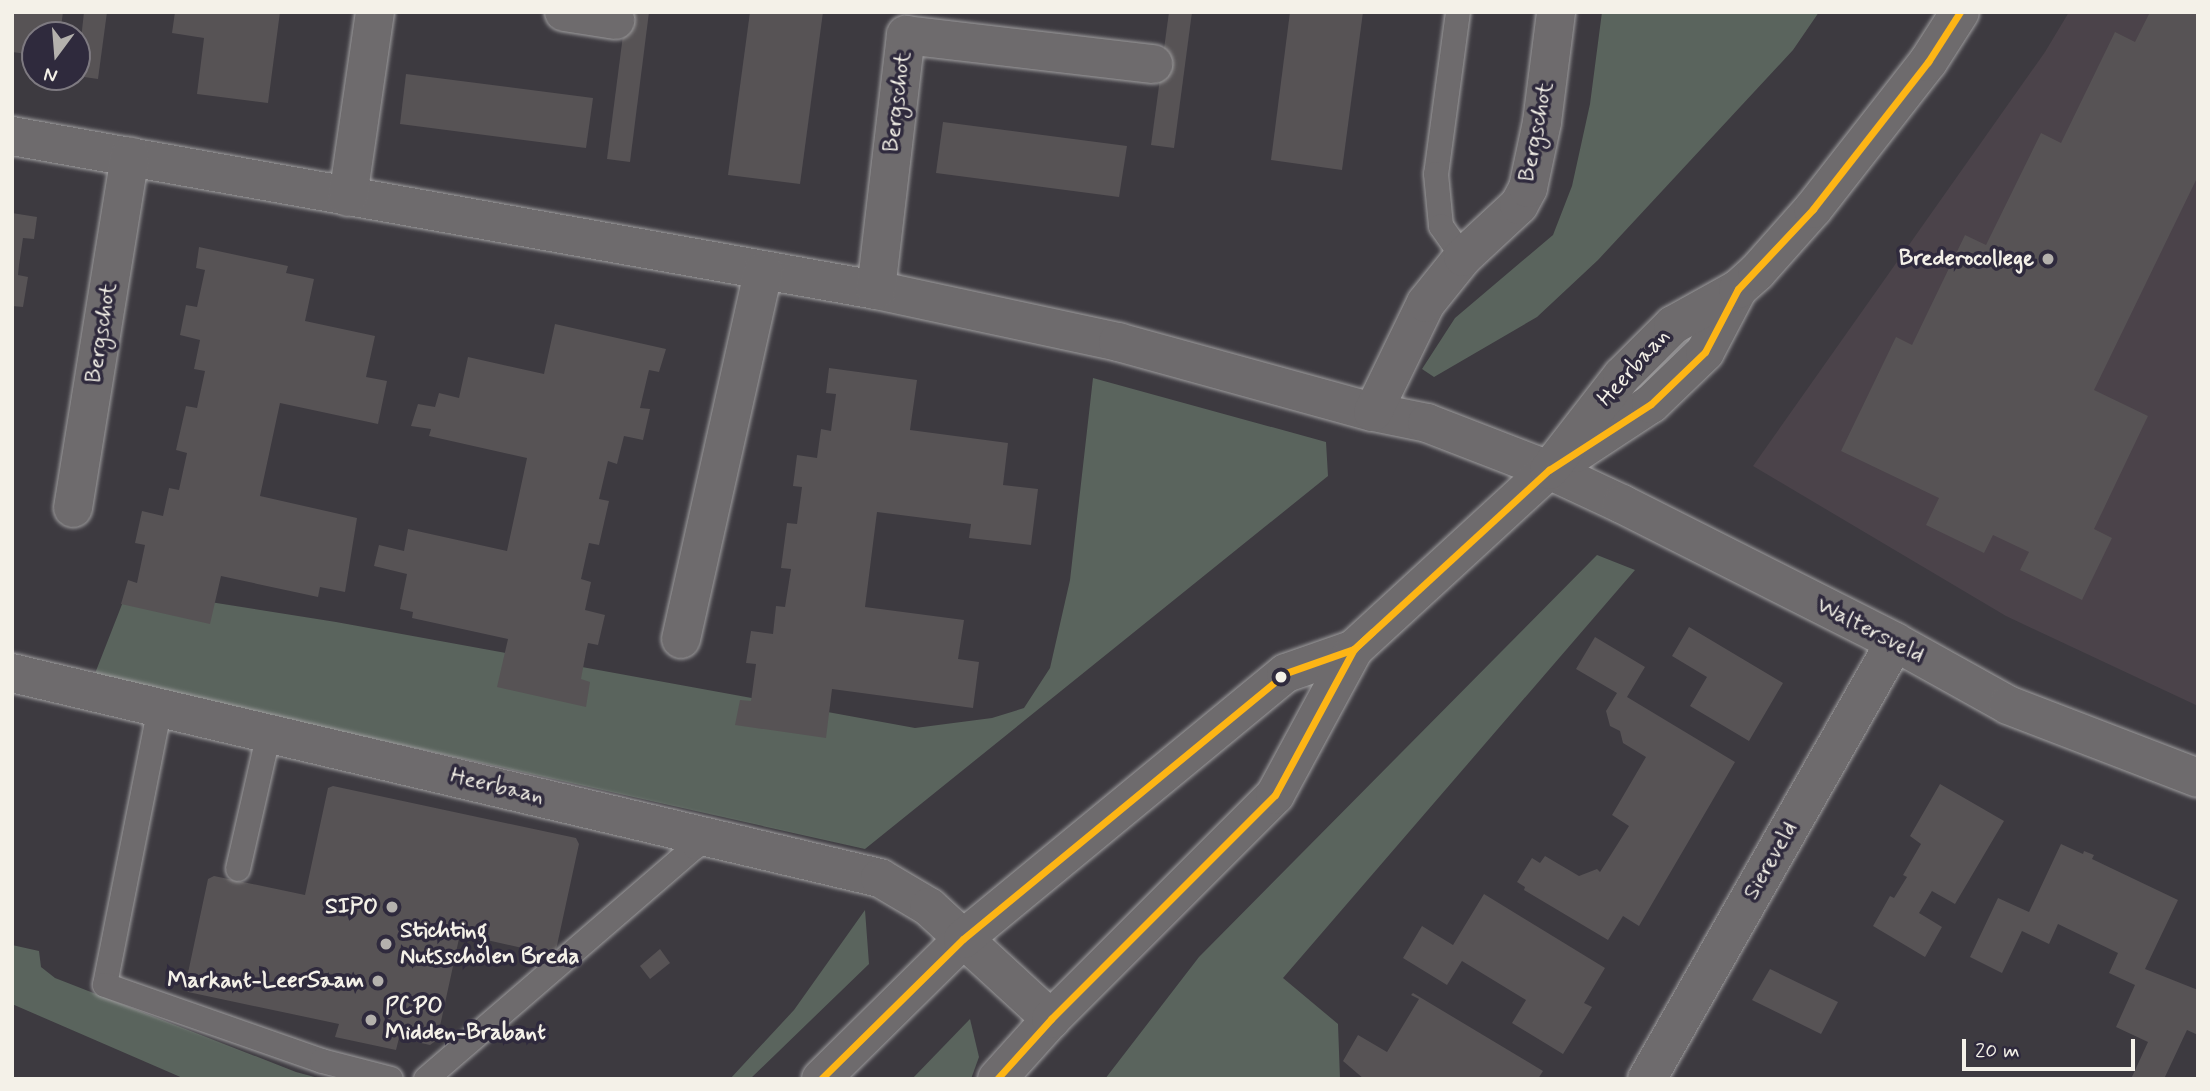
<!DOCTYPE html>
<html>
<head>
<meta charset="utf-8">
<style>
	body { margin:0 }
	#map { position:relative; width:2210px; height:1091px; overflow:hidden; background:#3d3a40; font-family:Mynerve,sans-serif }
	div>[style] { position:absolute }
	.built>* { inset:0; background:#4b434a }
	.green>* { inset:0; background:#5a645d }
	.building>* { inset:0; background:#575355 }
	.roads { filter:drop-shadow(0 0 2px #9f9e9f) drop-shadow(0 0 2px #9f9e9f) }
	.lane>* { height:24px; margin:-12px; padding:0 12px; transform-origin:12px; border-radius:12px; background:#6e6b6d }
	.street>* { height:38px; margin:-19px; padding:0 19px; transform-origin:19px; border-radius:19px; background:#6e6b6d }
	.secondary>* { height:38px; margin:-19px; padding:0 19px; transform-origin:19px; border-radius:19px; background:#6e6b6d }
	.bus-1>* { height:7px; margin:-3.5px; padding:0 3.5px; transform-origin:3.5px; border-radius:3.5px; background:#fdb515 }
	.dots>* { width:19px; height:19px; translate:-50% -50%; box-sizing:border-box; border:4px solid #2f2a3d; border-radius:50% }
	span { translate:-50% -50%; white-space:nowrap; text-align:center; line-height:1.15; -webkit-text-stroke:7px #2f2a3d; paint-order:stroke }
	.street-label { font-size:23px; color:#f4f1e8 }
	.poi-label { font-size:23px; color:#f4f1e8; font-weight:700 }
	.right { translate:-100% -50%; text-align:right }
	.left { translate:0 -50%; text-align:left }
	.frame { position:absolute; inset:0; border:14px solid #f4f1e8; pointer-events:none }
	.north { position:absolute; left:21px; top:21px; width:70px; height:70px; box-sizing:border-box; background:#2f2a3d; border:2px solid #7e7a81; border-radius:50%; rotate:196deg; font-size:19px; font-weight:700; line-height:28px; text-align:center; color:#f4f1e8 }
	.north::after { content:''; display:block; margin:auto; width:24px; height:32px; background:#b4b1ad; clip-path:polygon(50% 0,100% 100%,50% 72%,0 100%) }
	.scale { position:absolute; left:1962px; top:1039px; width:173px; height:32px; box-sizing:border-box; border:4px solid #f4f1e8; border-top:0; padding-left:9px; font-size:21px; line-height:24px; white-space:nowrap; color:#f4f1e8; -webkit-text-stroke:5px #2f2a3d; paint-order:stroke }
</style>
</head>
<body>
<div id="map">
	<div class="built">
		<i style="clip-path:polygon(2069px 12px,2198px 12px,2198px 706px,2006px 616px,1753px 466px,2045px 52px)"></i>
	</div>
	<div class="green">
		<i style="clip-path:polygon(1602px 12px,1819px 12px,1793px 50px,1598px 260px,1537px 317px,1434px 377px,1422px 369px,1455px 318px,1553px 235px,1572px 186px,1590px 104px)"></i>
		<i style="clip-path:polygon(1093px 378px,1326px 442px,1328px 476px,865px 849px,94px 676px,128px 589px,336px 622px,915px 728px,992px 718px,1024px 708px,1050px 668px,1070px 580px)"></i>
		<i style="clip-path:polygon(1597px 555px,1635px 570px,1283px 978px,1338px 1024px,1340px 1079px,1105px 1079px,1199px 957px)"></i>
		<i style="clip-path:polygon(865px 910px,869px 964px,750px 1079px,730px 1079px,794px 1010px)"></i>
		<i style="clip-path:polygon(12px 945px,39px 951px,41px 967px,55px 978px,296px 1072px,322px 1079px,185px 1079px,12px 1004px)"></i>
		<i style="clip-path:polygon(970px 1019px,979px 1057px,971px 1079px,912px 1079px)"></i>
	</div>
	<div class="building">
		<i style="clip-path:polygon(12px 12px,63px 12px,60px 35px,35px 35px,35px 55px,12px 52px)"></i>
		<i style="clip-path:polygon(84px 12px,107px 12px,98px 79px,77px 76px)"></i>
		<i style="clip-path:polygon(175px 12px,280px 12px,268px 103px,197px 94px,204px 38px,172px 33px)"></i>
		<i style="clip-path:polygon(626px 12px,649px 12px,630px 162px,607px 159px)"></i>
		<i style="clip-path:polygon(750px 12px,823px 12px,800px 184px,728px 175px)"></i>
		<i style="clip-path:polygon(1169px 12px,1192px 12px,1174px 148px,1151px 145px)"></i>
		<i style="clip-path:polygon(1290px 12px,1363px 12px,1342px 170px,1271px 160px)"></i>
		<i style="clip-path:polygon(2150px 12px,2198px 12px,2198px 176px,2094px 390px,2148px 416px,2094px 529px,2112px 538px,2082px 600px,2020px 570px,2029px 552px,1993px 535px,1984px 553px,1926px 525px,1939px 498px,1841px 451px,1896px 337px,1912px 345px,1965px 235px,1986px 245px,2041px 133px,2061px 143px,2115px 32px,2135px 42px)"></i>
		<i style="clip-path:polygon(406px 74px,593px 98px,586px 148px,400px 124px)"></i>
		<i style="clip-path:polygon(943px 122px,1127px 146px,1119px 197px,936px 173px)"></i>
		<i style="clip-path:polygon(12px 213px,37px 217px,34px 239px,23px 238px,19px 265px,18px 275px,28px 277px,23px 307px,12px 306px)"></i>
		<i style="clip-path:polygon(199px 247px,288px 266px,286px 273px,314px 279px,305px 321px,375px 336px,366px 377px,387px 381px,378px 424px,280px 403px,260px 496px,357px 518px,345px 592px,320px 587px,318px 597px,221px 576px,210px 624px,121px 604px,128px 580px,137px 583px,145px 545px,135px 543px,142px 511px,163px 516px,169px 488px,179px 490px,187px 453px,176px 450px,186px 406px,197px 408px,205px 371px,194px 369px,200px 340px,180px 335px,186px 305px,197px 307px,205px 270px,196px 268px)"></i>
		<i style="clip-path:polygon(555px 324px,666px 349px,659px 372px,649px 370px,640px 408px,650px 409px,643px 440px,624px 436px,617px 464px,608px 461px,599px 499px,609px 501px,599px 545px,589px 543px,581px 579px,591px 582px,585px 610px,605px 615px,598px 645px,588px 643px,586px 652px,581px 679px,590px 682px,586px 707px,497px 687px,508px 639px,412px 618px,413px 612px,400px 609px,407px 574px,374px 566px,379px 545px,404px 551px,408px 529px,507px 551px,527px 458px,429px 436px,431px 429px,411px 426px,418px 404px,435px 407px,439px 393px,459px 398px,468px 357px,544px 374px)"></i>
		<i style="clip-path:polygon(829px 368px,917px 380px,910px 430px,1008px 443px,1003px 485px,1038px 489px,1031px 545px,969px 538px,971px 524px,877px 512px,865px 607px,964px 620px,958px 659px,979px 662px,973px 708px,832px 689px,826px 738px,735px 725px,740px 700px,751px 701px,756px 664px,746px 663px,751px 631px,773px 634px,776px 606px,785px 607px,791px 569px,781px 568px,787px 523px,797px 524px,802px 487px,793px 486px,797px 455px,817px 458px,821px 429px,831px 431px,836px 394px,826px 393px)"></i>
		<i style="clip-path:polygon(1689px 627px,1783px 683px,1749px 741px,1690px 706px,1707px 677px,1672px 656px)"></i>
		<i style="clip-path:polygon(1595px 637px,1645px 667px,1627px 697px,1735px 762px,1639px 926px,1623px 916px,1608px 940px,1524px 890px,1525px 887px,1517px 882px,1532px 858px,1540px 863px,1545px 856px,1579px 876px,1597px 869px,1600px 872px,1629px 826px,1612px 815px,1646px 757px,1623px 743px,1620px 731px,1610px 726px,1606px 711px,1617px 693px,1576px 669px)"></i>
		<i style="clip-path:polygon(1940px 784px,2004px 821px,1955px 904px,1932px 891px,1919px 913px,1942px 927px,1925px 957px,1873px 926px,1890px 896px,1894px 898px,1907px 877px,1903px 875px,1921px 844px,1910px 836px)"></i>
		<i style="clip-path:polygon(333px 786px,576px 838px,579px 844px,556px 950px,549px 954px,460px 934px,437px 1040px,430px 1045px,399px 1038px,396px 1050px,335px 1037px,339px 1024px,188px 992px,185px 987px,208px 879px,214px 876px,305px 895px,328px 788px)"></i>
		<i style="clip-path:polygon(2061px 844px,2083px 854px,2084px 851px,2094px 855px,2092px 859px,2178px 900px,2145px 969px,2198px 990px,2198px 1035px,2187px 1030px,2164px 1079px,2131px 1079px,2148px 1042px,2116px 1027px,2135px 985px,2109px 973px,2118px 953px,2058px 924px,2049px 944px,2022px 931px,2002px 973px,1970px 957px,1998px 898px,2029px 912px)"></i>
		<i style="clip-path:polygon(1484px 894px,1605px 968px,1584px 1003px,1592px 1007px,1563px 1054px,1512px 1023px,1526px 1000px,1462px 961px,1447px 985px,1403px 958px,1422px 926px,1453px 945px)"></i>
		<i style="clip-path:polygon(660px 949px,670px 963px,650px 979px,640px 966px)"></i>
		<i style="clip-path:polygon(1770px 969px,1838px 1002px,1821px 1034px,1752px 1000px)"></i>
		<i style="clip-path:polygon(1413px 993px,1543px 1071px,1538px 1079px,1364px 1079px,1343px 1061px,1358px 1035px,1387px 1052px,1419px 999px,1411px 995px)"></i>
	</div>
	<div class="roads">
		<div class="lane">
			<i style="left:1458px;top:12px;width:163px;rotate:97.7deg"></i>
			<i style="left:1436px;top:174px;width:52px;rotate:84.5deg"></i>
			<i style="left:1441px;top:226px;width:38px;rotate:55deg"></i>
			<i style="left:160px;top:707px;width:283px;rotate:101.2deg"></i>
			<i style="left:105px;top:985px;width:230px;rotate:19.3deg"></i>
			<i style="left:322px;top:1061px;width:71px;rotate:14.6deg"></i>
			<i style="left:238px;top:869px;width:139px;rotate:-77.2deg"></i>
			<i style="left:426px;top:1079px;width:355px;rotate:-40.8deg"></i>
			<i style="left:695px;top:847px;width:13px;rotate:-72deg"></i>
		</div>
		<div class="street">
			<i style="left:564px;top:12px;width:52px;rotate:8.9deg"></i>
			<i style="left:12px;top:136px;width:878px;rotate:10.11deg"></i>
			<i style="left:876px;top:290px;width:248px;rotate:12.1deg"></i>
			<i style="left:1118px;top:342px;width:264px;rotate:15.4deg"></i>
			<i style="left:1373px;top:412px;width:55px;rotate:11.5deg"></i>
			<i style="left:1427px;top:423px;width:131px;rotate:21.1deg"></i>
			<i style="left:1549px;top:470px;width:81px;rotate:25deg"></i>
			<i style="left:1622px;top:504px;width:306px;rotate:26.8deg"></i>
			<i style="left:1895px;top:642px;width:129px;rotate:29.1deg"></i>
			<i style="left:2008px;top:705px;width:204px;rotate:21deg"></i>
			<i style="left:348px;top:197px;width:187px;rotate:-81.7deg"></i>
			<i style="left:876px;top:290px;width:257px;rotate:-83.3deg"></i>
			<i style="left:906px;top:35px;width:249px;rotate:6.7deg"></i>
			<i style="left:1373px;top:412px;width:121px;rotate:-64.1deg"></i>
			<i style="left:1426px;top:303px;width:59px;rotate:-51.2deg"></i>
			<i style="left:1463px;top:257px;width:76px;rotate:-42.9deg"></i>
			<i style="left:1519px;top:205px;width:19px;rotate:-62deg"></i>
			<i style="left:1528px;top:188px;width:67px;rotate:-78deg"></i>
			<i style="left:1542px;top:122px;width:111px;rotate:-82.7deg"></i>
			<i style="left:73px;top:508px;width:356px;rotate:-80.8deg"></i>
			<i style="left:681px;top:639px;width:377px;rotate:-77.4deg"></i>
			<i style="left:12px;top:673px;width:892px;rotate:13.29deg"></i>
			<i style="left:880px;top:878px;width:57px;rotate:30.6deg"></i>
			<i style="left:929px;top:907px;width:166px;rotate:42.6deg"></i>
			<i style="left:1647px;top:1079px;width:502px;rotate:-60.42deg"></i>
		</div>
		<div class="secondary">
			<i style="left:1576px;top:453px;width:90px;rotate:-33.2deg"></i>
			<i style="left:1651px;top:404px;width:75px;rotate:-43.9deg"></i>
			<i style="left:1705px;top:352px;width:71px;rotate:-62.4deg"></i>
			<i style="left:821px;top:1079px;width:199px;rotate:-44.6deg"></i>
			<i style="left:963px;top:939px;width:418px;rotate:-39.5deg"></i>
			<i style="left:1286px;top:673px;width:72px;rotate:-19.4deg"></i>
			<i style="left:997px;top:1079px;width:81px;rotate:-48deg"></i>
			<i style="left:1051px;top:1019px;width:317px;rotate:-45deg"></i>
			<i style="left:1275px;top:795px;width:166px;rotate:-61.6deg"></i>
			<i style="left:1354px;top:649px;width:265px;rotate:-42.6deg"></i>
			<i style="left:1549px;top:470px;width:119px;rotate:-52.2deg"></i>
			<i style="left:1622px;top:376px;width:72px;rotate:-45deg"></i>
			<i style="left:1673px;top:325px;width:74px;rotate:-29deg"></i>
			<i style="left:1738px;top:289px;width:25px;rotate:-42deg"></i>
			<i style="left:1757px;top:272px;width:84px;rotate:-48.4deg"></i>
			<i style="left:1813px;top:209px;width:187px;rotate:-52deg"></i>
			<i style="left:1928px;top:62px;width:59px;rotate:-57.4deg"></i>
		</div>
	</div>
	<div class="bus-1">
		<i style="left:821px;top:1079px;width:199px;rotate:-44.6deg"></i>
		<i style="left:963px;top:939px;width:418px;rotate:-39.5deg"></i>
		<i style="left:1286px;top:673px;width:72px;rotate:-19.4deg"></i>
		<i style="left:1354px;top:649px;width:265px;rotate:-42.6deg"></i>
		<i style="left:1549px;top:470px;width:121px;rotate:-32.9deg"></i>
		<i style="left:1651px;top:404px;width:75px;rotate:-43.9deg"></i>
		<i style="left:1705px;top:352px;width:71px;rotate:-62.4deg"></i>
		<i style="left:1738px;top:289px;width:110px;rotate:-46.8deg"></i>
		<i style="left:1813px;top:209px;width:187px;rotate:-52deg"></i>
		<i style="left:1928px;top:62px;width:59px;rotate:-57.4deg"></i>
		<i style="left:997px;top:1079px;width:81px;rotate:-48deg"></i>
		<i style="left:1051px;top:1019px;width:317px;rotate:-45deg"></i>
		<i style="left:1275px;top:795px;width:166px;rotate:-61.6deg"></i>
		<i style="left:1354px;top:649px;width:25px;rotate:-43deg"></i>
	</div>
	<div class="dots">
		<i style="left:2048px;top:259px;background:#b4b1ad"></i>
		<i style="left:1281px;top:677px;background:#f4f1e8"></i>
		<i style="left:392px;top:907px;background:#b4b1ad"></i>
		<i style="left:386px;top:944px;background:#b4b1ad"></i>
		<i style="left:378px;top:981px;background:#b4b1ad"></i>
		<i style="left:371px;top:1020px;background:#b4b1ad"></i>
	</div>
	<div class="street-label">
		<span style="left:898px;top:102px;rotate:-83deg">Bergschot</span>
		<span style="left:1537px;top:132px;rotate:-79deg">Bergschot</span>
		<span style="left:102px;top:333px;rotate:-81deg">Bergschot</span>
		<span style="left:1634px;top:368px;rotate:-48deg">Heerbaan</span>
		<span style="left:1870px;top:631px;rotate:27deg">Waltersveld</span>
		<span style="left:497px;top:787px;rotate:13deg">Heerbaan</span>
		<span style="left:1771px;top:861px;rotate:-60deg">Siereveld</span>
	</div>
	<div class="poi-label">
		<span class="right" style="left:2034px;top:259px">Brederocollege</span>
		<span class="right" style="left:378px;top:907px">SIPO</span>
		<span class="left" style="left:400px;top:944px">Stichting<br>Nutsscholen Breda</span>
		<span class="right" style="left:364px;top:981px">Markant-LeerSaam</span>
		<span class="left" style="left:385px;top:1020px">PCPO<br>Midden-Brabant</span>
	</div>
	<div class="frame"></div>
	<div class="north">N</div>
	<div class="scale">20 m</div>
</div>
</body>
</html>
